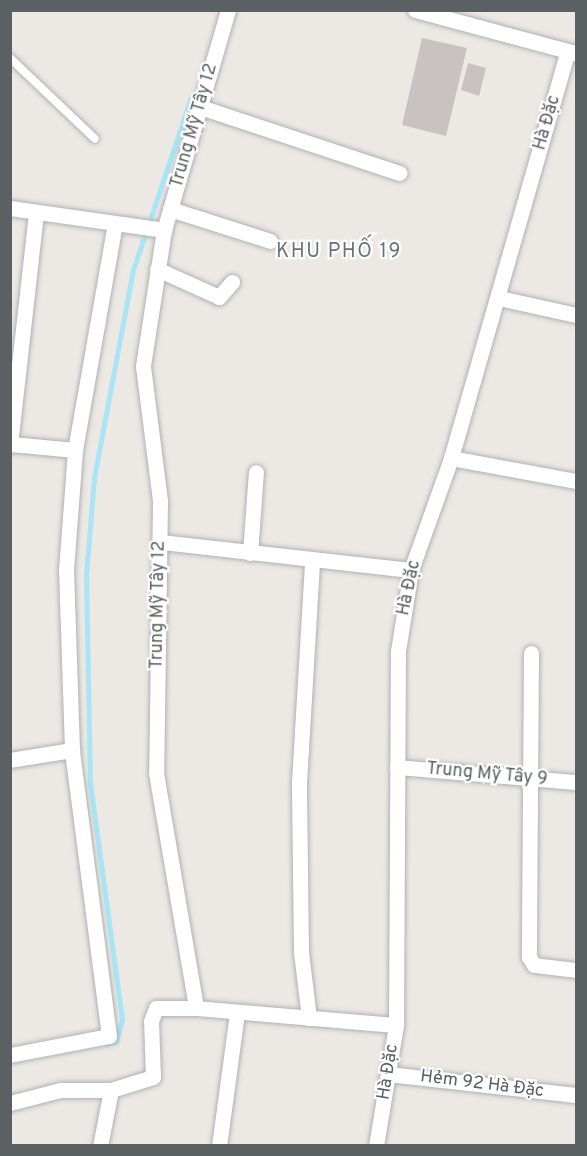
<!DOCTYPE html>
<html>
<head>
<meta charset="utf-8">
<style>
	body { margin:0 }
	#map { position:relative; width:587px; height:1156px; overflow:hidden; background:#ece8e3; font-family:Overpass,sans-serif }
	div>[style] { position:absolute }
	.stream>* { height:5px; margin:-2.5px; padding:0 2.5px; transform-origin:2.5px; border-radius:2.5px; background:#a9e5f6 }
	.building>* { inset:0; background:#c8c3c0 }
	.roads { filter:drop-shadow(0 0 2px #aeb2b4) drop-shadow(0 0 2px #aeb2b4) }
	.lane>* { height:8px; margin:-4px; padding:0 4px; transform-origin:4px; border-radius:4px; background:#fff }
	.street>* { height:15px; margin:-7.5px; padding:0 7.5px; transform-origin:7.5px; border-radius:7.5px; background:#fff }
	span { translate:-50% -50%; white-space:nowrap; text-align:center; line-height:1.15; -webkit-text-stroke:4.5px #fff; paint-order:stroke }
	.street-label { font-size:18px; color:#5b6062 }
	.neighbourhood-label { font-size:20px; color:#6c7274; letter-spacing:1.5px }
	.frame { position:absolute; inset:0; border:12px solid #5b6062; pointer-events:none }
</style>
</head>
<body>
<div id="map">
	<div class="stream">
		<i style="left:106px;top:1044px;width:10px;rotate:-11deg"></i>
		<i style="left:116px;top:1042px;width:24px;rotate:-75deg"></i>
		<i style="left:122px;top:1019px;width:238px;rotate:-97.7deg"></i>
		<i style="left:90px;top:783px;width:208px;rotate:-91.1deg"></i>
		<i style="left:86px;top:575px;width:97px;rotate:-85.3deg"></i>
		<i style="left:94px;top:478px;width:212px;rotate:-79.4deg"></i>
		<i style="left:133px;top:270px;width:185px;rotate:-71.4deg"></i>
	</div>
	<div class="building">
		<i style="clip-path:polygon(422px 38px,467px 48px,446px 136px,402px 125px)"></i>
		<i style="clip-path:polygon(468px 63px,486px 68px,479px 96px,461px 90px)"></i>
	</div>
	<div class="roads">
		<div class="lane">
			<i style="left:10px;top:58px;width:117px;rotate:43.6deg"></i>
		</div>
		<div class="street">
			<i style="left:228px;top:10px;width:229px;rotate:106.2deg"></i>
			<i style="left:164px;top:230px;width:138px;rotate:98.8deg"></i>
			<i style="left:143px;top:366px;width:136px;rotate:82.8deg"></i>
			<i style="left:160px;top:501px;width:272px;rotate:90.8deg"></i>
			<i style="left:156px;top:773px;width:238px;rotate:80.3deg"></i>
			<i style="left:196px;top:1008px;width:201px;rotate:4.9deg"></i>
			<i style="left:415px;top:10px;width:167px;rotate:15deg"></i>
			<i style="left:200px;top:107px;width:210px;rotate:18.3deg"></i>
			<i style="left:10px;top:208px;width:156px;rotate:8.1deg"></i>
			<i style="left:170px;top:209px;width:105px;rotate:17.7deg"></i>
			<i style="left:157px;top:269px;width:68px;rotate:24.3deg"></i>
			<i style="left:219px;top:297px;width:20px;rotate:-49deg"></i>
			<i style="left:499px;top:298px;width:79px;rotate:12.4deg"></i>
			<i style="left:10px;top:445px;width:234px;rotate:-83.6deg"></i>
			<i style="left:75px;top:450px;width:230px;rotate:-80deg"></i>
			<i style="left:451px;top:458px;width:127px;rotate:10.4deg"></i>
			<i style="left:161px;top:542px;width:252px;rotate:6.4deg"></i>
			<i style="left:250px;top:553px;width:81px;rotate:-85.8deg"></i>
			<i style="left:531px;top:653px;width:304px;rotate:90.4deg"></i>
			<i style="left:529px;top:957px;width:9px;rotate:58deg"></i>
			<i style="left:534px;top:965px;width:42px;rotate:6.8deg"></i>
			<i style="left:10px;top:760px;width:63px;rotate:-9.2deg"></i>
			<i style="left:397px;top:767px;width:180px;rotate:4.8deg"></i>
			<i style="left:309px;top:1018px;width:66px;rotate:-96.9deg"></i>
			<i style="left:301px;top:952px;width:170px;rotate:-90.7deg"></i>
			<i style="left:299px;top:782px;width:222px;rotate:-86.6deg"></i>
			<i style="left:10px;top:1055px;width:101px;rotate:-10.9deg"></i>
			<i style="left:109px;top:1036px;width:288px;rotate:-97.4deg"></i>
			<i style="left:72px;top:750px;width:180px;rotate:-91.9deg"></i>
			<i style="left:66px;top:570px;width:120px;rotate:-85.7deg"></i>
			<i style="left:75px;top:450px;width:64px;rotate:-174.6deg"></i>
			<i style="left:388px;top:1074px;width:189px;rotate:6.4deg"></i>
			<i style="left:10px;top:1103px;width:52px;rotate:-14.6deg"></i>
			<i style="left:60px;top:1090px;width:51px"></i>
			<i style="left:111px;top:1090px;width:44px;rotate:-17.2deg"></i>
			<i style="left:153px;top:1077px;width:56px;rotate:-92deg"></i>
			<i style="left:151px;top:1021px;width:14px;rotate:-69deg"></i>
			<i style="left:156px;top:1008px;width:40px"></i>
			<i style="left:100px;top:1146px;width:57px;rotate:-78.9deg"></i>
			<i style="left:219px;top:1146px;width:135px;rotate:-82.3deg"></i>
			<i style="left:376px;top:1146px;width:123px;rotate:-80.6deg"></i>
			<i style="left:396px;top:1025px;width:374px;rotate:-89.7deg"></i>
			<i style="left:398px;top:651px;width:82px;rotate:-80.9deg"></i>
			<i style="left:411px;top:570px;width:119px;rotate:-70.3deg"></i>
			<i style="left:451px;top:458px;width:423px;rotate:-74deg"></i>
		</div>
	</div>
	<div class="street-label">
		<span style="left:548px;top:123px;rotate:-74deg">Hà Đặc</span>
		<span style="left:195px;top:126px;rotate:-74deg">Trung Mỹ Tây 12</span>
		<span style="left:410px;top:588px;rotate:-78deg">Hà Đặc</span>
		<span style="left:159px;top:605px;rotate:-89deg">Trung Mỹ Tây 12</span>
		<span style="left:487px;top:775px;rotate:5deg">Trung Mỹ Tây 9</span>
		<span style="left:389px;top:1072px;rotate:-81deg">Hà Đặc</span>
		<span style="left:482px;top:1085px;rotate:7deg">Hẻm 92 Hà Đặc</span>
	</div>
	<div class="neighbourhood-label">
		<span style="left:339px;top:252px">KHU PHỐ 19</span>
	</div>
	<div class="frame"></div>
</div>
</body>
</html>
